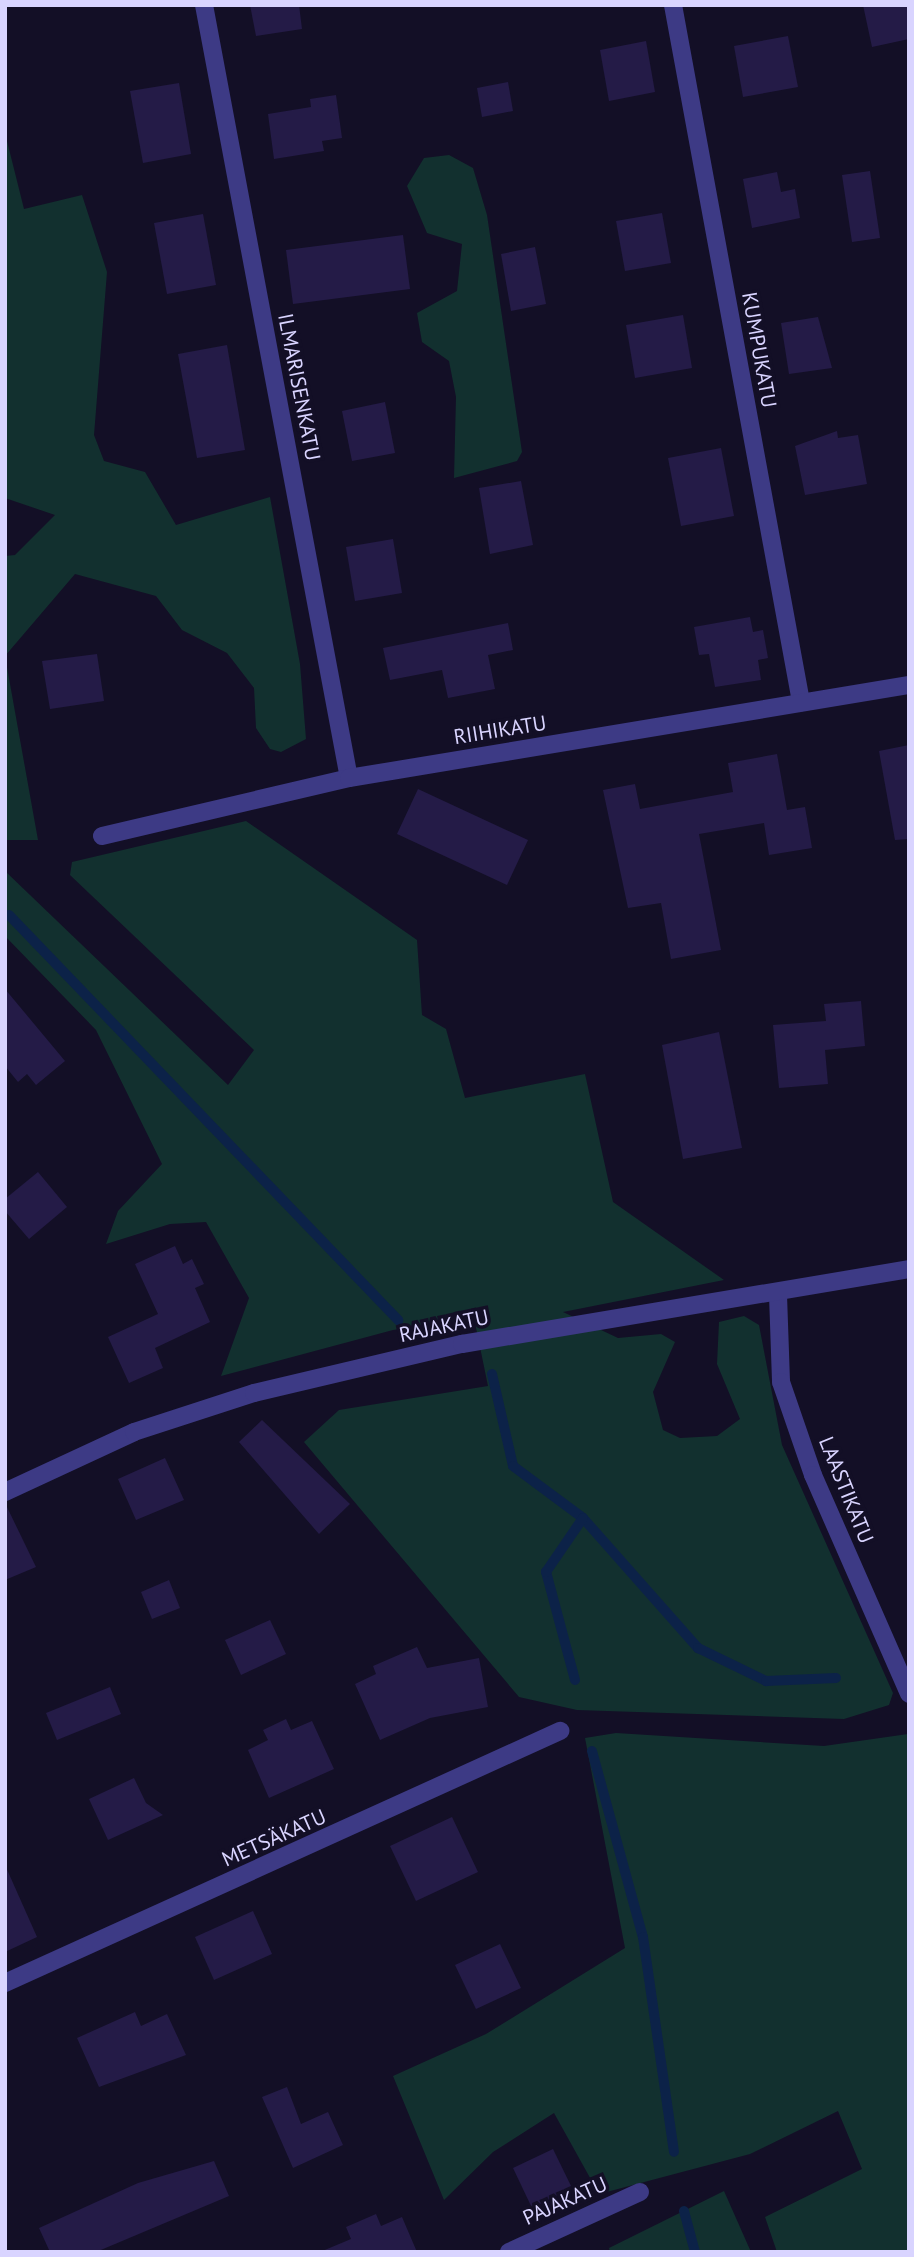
<!DOCTYPE html>
<html>
<head>
<meta charset="utf-8">
<style>
	body { margin:0 }
	#map { position:relative; width:914px; height:2257px; overflow:hidden; background:#130f26; font-family:"PT Sans",sans-serif }
	div>[style] { position:absolute }
	.green>* { inset:0; background:#12302f }
	.stream>* { height:10px; margin:-5px; padding:0 5px; transform-origin:5px; border-radius:5px; background:#0c2248 }
	.building>* { inset:0; background:#241b47 }
	.minor>* { height:18px; margin:-9px; padding:0 9px; transform-origin:9px; border-radius:9px; background:#3d3a85 }
	.tertiary>* { height:18px; margin:-9px; padding:0 9px; transform-origin:9px; border-radius:9px; background:#3d3a85 }
	span { translate:-50% -50%; white-space:nowrap; text-align:center; line-height:1.15; -webkit-text-stroke:7px #130f26; paint-order:stroke }
	.street-label { font-size:21px; color:#d9d4ff }
	.frame { position:absolute; inset:0; border:7px solid #d9d4ff; pointer-events:none }
</style>
</head>
<body>
<div id="map">
	<div class="green">
		<i style="clip-path:polygon(5px 133px,24px 209px,82px 195px,107px 272px,94px 435px,104px 461px,145px 472px,176px 525px,270px 497px,300px 664px,306px 739px,281px 752px,270px 749px,256px 728px,254px 688px,227px 653px,182px 630px,156px 596px,75px 574px,5px 656px,38px 840px,5px 840px,5px 556px,15px 555px,55px 515px,5px 498px)"></i>
		<i style="clip-path:polygon(449px 155px,473px 168px,487px 215px,522px 452px,517px 461px,454px 478px,456px 397px,449px 361px,422px 342px,417px 313px,457px 291px,462px 244px,427px 233px,407px 186px,424px 158px)"></i>
		<i style="clip-path:polygon(246px 821px,417px 940px,422px 1015px,446px 1029px,465px 1098px,585px 1074px,613px 1202px,724px 1280px,563px 1312px,618px 1338px,661px 1334px,675px 1342px,653px 1392px,663px 1430px,680px 1438px,717px 1436px,740px 1419px,717px 1364px,719px 1322px,744px 1316px,759px 1325px,782px 1445px,893px 1693px,889px 1705px,844px 1719px,577px 1710px,519px 1697px,304px 1442px,339px 1410px,488px 1386px,474px 1318px,393px 1330px,221px 1376px,249px 1298px,206px 1222px,170px 1224px,106px 1244px,118px 1211px,162px 1164px,96px 1030px,5px 936px,5px 871px,228px 1085px,254px 1050px,70px 875px,72px 862px)"></i>
		<i style="clip-path:polygon(616px 1733px,824px 1746px,908px 1734px,909px 2252px,777px 2252px,765px 2217px,862px 2169px,838px 2111px,750px 2154px,599px 2194px,554px 2113px,493px 2152px,444px 2200px,393px 2076px,486px 2034px,625px 1948px,585px 1738px)"></i>
		<i style="clip-path:polygon(724px 2191px,751px 2252px,610px 2252px,609px 2248px)"></i>
	</div>
	<div class="stream">
		<i style="left:9px;top:915px;width:562px;rotate:46.15deg"></i>
		<i style="left:492px;top:1374px;width:94px;rotate:77.1deg"></i>
		<i style="left:513px;top:1466px;width:87px;rotate:36.6deg"></i>
		<i style="left:583px;top:1518px;width:174px;rotate:48.5deg"></i>
		<i style="left:698px;top:1648px;width:76px;rotate:25.9deg"></i>
		<i style="left:766px;top:1681px;width:70px;rotate:-2.5deg"></i>
		<i style="left:575px;top:1680px;width:112px;rotate:-105deg"></i>
		<i style="left:546px;top:1572px;width:65px;rotate:-55.6deg"></i>
		<i style="left:592px;top:1751px;width:193px;rotate:74.7deg"></i>
		<i style="left:643px;top:1937px;width:217px;rotate:81.8deg"></i>
		<i style="left:684px;top:2211px;width:42px;rotate:75deg"></i>
	</div>
	<div class="building">
		<i style="clip-path:polygon(250px 5px,299px 5px,302px 29px,256px 36px)"></i>
		<i style="clip-path:polygon(863px 5px,909px 5px,909px 39px,872px 47px)"></i>
		<i style="clip-path:polygon(788px 36px,798px 87px,743px 97px,734px 46px)"></i>
		<i style="clip-path:polygon(646px 41px,655px 92px,609px 101px,600px 50px)"></i>
		<i style="clip-path:polygon(508px 82px,513px 111px,482px 117px,477px 88px)"></i>
		<i style="clip-path:polygon(179px 83px,191px 154px,143px 163px,130px 91px)"></i>
		<i style="clip-path:polygon(336px 95px,342px 138px,322px 141px,324px 151px,274px 159px,268px 114px,311px 107px,310px 99px)"></i>
		<i style="clip-path:polygon(870px 171px,880px 238px,852px 242px,842px 175px)"></i>
		<i style="clip-path:polygon(777px 172px,781px 192px,795px 189px,800px 218px,752px 228px,743px 179px)"></i>
		<i style="clip-path:polygon(662px 213px,671px 263px,625px 271px,616px 221px)"></i>
		<i style="clip-path:polygon(203px 214px,216px 285px,167px 294px,154px 223px)"></i>
		<i style="clip-path:polygon(403px 235px,410px 289px,293px 304px,286px 250px)"></i>
		<i style="clip-path:polygon(535px 247px,546px 304px,511px 311px,501px 254px)"></i>
		<i style="clip-path:polygon(683px 315px,692px 368px,635px 378px,626px 325px)"></i>
		<i style="clip-path:polygon(818px 317px,832px 368px,789px 374px,781px 323px)"></i>
		<i style="clip-path:polygon(227px 345px,245px 450px,197px 458px,178px 354px)"></i>
		<i style="clip-path:polygon(385px 402px,395px 453px,352px 461px,342px 411px)"></i>
		<i style="clip-path:polygon(837px 431px,838px 438px,858px 435px,867px 484px,805px 495px,795px 446px)"></i>
		<i style="clip-path:polygon(721px 448px,734px 516px,681px 526px,668px 458px)"></i>
		<i style="clip-path:polygon(521px 481px,533px 545px,490px 554px,479px 488px)"></i>
		<i style="clip-path:polygon(393px 539px,402px 593px,355px 601px,346px 547px)"></i>
		<i style="clip-path:polygon(750px 617px,753px 632px,763px 630px,768px 658px,758px 660px,761px 680px,715px 687px,709px 654px,699px 655px,694px 627px)"></i>
		<i style="clip-path:polygon(508px 623px,513px 650px,488px 655px,495px 689px,448px 698px,442px 670px,390px 680px,383px 648px)"></i>
		<i style="clip-path:polygon(97px 654px,104px 701px,50px 709px,42px 661px)"></i>
		<i style="clip-path:polygon(909px 745px,909px 839px,895px 840px,879px 751px)"></i>
		<i style="clip-path:polygon(777px 754px,787px 810px,805px 807px,812px 848px,769px 855px,764px 823px,699px 834px,721px 950px,671px 959px,661px 903px,628px 908px,603px 790px,635px 784px,640px 809px,733px 792px,728px 763px)"></i>
		<i style="clip-path:polygon(418px 789px,528px 840px,507px 885px,397px 834px)"></i>
		<i style="clip-path:polygon(5px 989px,65px 1061px,36px 1085px,27px 1074px,18px 1082px,5px 1066px)"></i>
		<i style="clip-path:polygon(861px 1001px,865px 1046px,825px 1050px,828px 1084px,779px 1088px,773px 1025px,826px 1021px,824px 1004px)"></i>
		<i style="clip-path:polygon(719px 1032px,742px 1148px,683px 1159px,662px 1045px)"></i>
		<i style="clip-path:polygon(38px 1172px,67px 1207px,29px 1239px,5px 1211px,5px 1199px)"></i>
		<i style="clip-path:polygon(175px 1246px,183px 1264px,192px 1259px,204px 1284px,195px 1288px,210px 1322px,155px 1348px,163px 1368px,129px 1383px,108px 1337px,158px 1314px,135px 1264px)"></i>
		<i style="clip-path:polygon(262px 1420px,350px 1504px,319px 1534px,239px 1442px)"></i>
		<i style="clip-path:polygon(165px 1458px,184px 1500px,136px 1520px,118px 1479px)"></i>
		<i style="clip-path:polygon(5px 1503px,36px 1567px,5px 1580px)"></i>
		<i style="clip-path:polygon(169px 1580px,180px 1608px,152px 1619px,141px 1592px)"></i>
		<i style="clip-path:polygon(270px 1620px,286px 1654px,241px 1675px,225px 1640px)"></i>
		<i style="clip-path:polygon(417px 1647px,427px 1668px,479px 1658px,488px 1707px,430px 1718px,380px 1740px,355px 1684px,376px 1674px,373px 1666px)"></i>
		<i style="clip-path:polygon(110px 1687px,121px 1714px,57px 1740px,46px 1713px)"></i>
		<i style="clip-path:polygon(286px 1719px,291px 1730px,312px 1721px,334px 1769px,269px 1798px,248px 1750px,268px 1740px,263px 1730px)"></i>
		<i style="clip-path:polygon(134px 1778px,146px 1803px,163px 1815px,108px 1840px,89px 1799px)"></i>
		<i style="clip-path:polygon(452px 1817px,478px 1872px,416px 1901px,390px 1846px)"></i>
		<i style="clip-path:polygon(5px 1865px,37px 1937px,5px 1952px)"></i>
		<i style="clip-path:polygon(253px 1911px,272px 1954px,214px 1980px,195px 1937px)"></i>
		<i style="clip-path:polygon(500px 1944px,521px 1988px,476px 2009px,455px 1965px)"></i>
		<i style="clip-path:polygon(135px 2012px,141px 2026px,167px 2014px,186px 2055px,99px 2087px,77px 2038px)"></i>
		<i style="clip-path:polygon(287px 2087px,301px 2124px,328px 2112px,343px 2145px,293px 2168px,262px 2097px)"></i>
		<i style="clip-path:polygon(553px 2149px,572px 2188px,532px 2208px,513px 2168px)"></i>
		<i style="clip-path:polygon(214px 2161px,229px 2196px,96px 2252px,50px 2252px,39px 2228px,138px 2183px)"></i>
		<i style="clip-path:polygon(376px 2214px,381px 2226px,402px 2217px,417px 2252px,320px 2252px,351px 2239px,346px 2227px)"></i>
	</div>
	<div class="minor">
		<i style="left:204px;top:5px;width:786px;rotate:79.38deg"></i>
		<i style="left:673px;top:5px;width:709px;rotate:79.59deg"></i>
		<i style="left:102px;top:836px;width:254px;rotate:-13.2deg"></i>
		<i style="left:349px;top:778px;width:568px;rotate:-9.43deg"></i>
		<i style="left:778px;top:1295px;width:87px;rotate:88deg"></i>
		<i style="left:781px;top:1382px;width:98px;rotate:71deg"></i>
		<i style="left:813px;top:1475px;width:239px;rotate:66.3deg"></i>
		<i style="left:5px;top:1983px;width:610px;rotate:-24.42deg"></i>
		<i style="left:509px;top:2252px;width:144px;rotate:-24.6deg"></i>
	</div>
	<div class="tertiary">
		<i style="left:5px;top:1492px;width:142px;rotate:-24.9deg"></i>
		<i style="left:134px;top:1432px;width:126px;rotate:-18deg"></i>
		<i style="left:254px;top:1393px;width:214px;rotate:-13.3deg"></i>
		<i style="left:462px;top:1344px;width:453px;rotate:-9.5deg"></i>
	</div>
	<div class="street-label">
		<span style="left:759px;top:350px;rotate:80deg">KUMPUKATU</span>
		<span style="left:299px;top:387px;rotate:79deg">ILMARISENKATU</span>
		<span style="left:500px;top:730px;rotate:-9deg">RIIHIKATU</span>
		<span style="left:444px;top:1326px;rotate:-12deg">RAJAKATU</span>
		<span style="left:846px;top:1490px;rotate:68deg">LAASTIKATU</span>
		<span style="left:274px;top:1838px;rotate:-24deg">METSÄKATU</span>
		<span style="left:565px;top:2201px;rotate:-24deg">PAJAKATU</span>
	</div>
	<div class="frame"></div>
</div>
</body>
</html>
